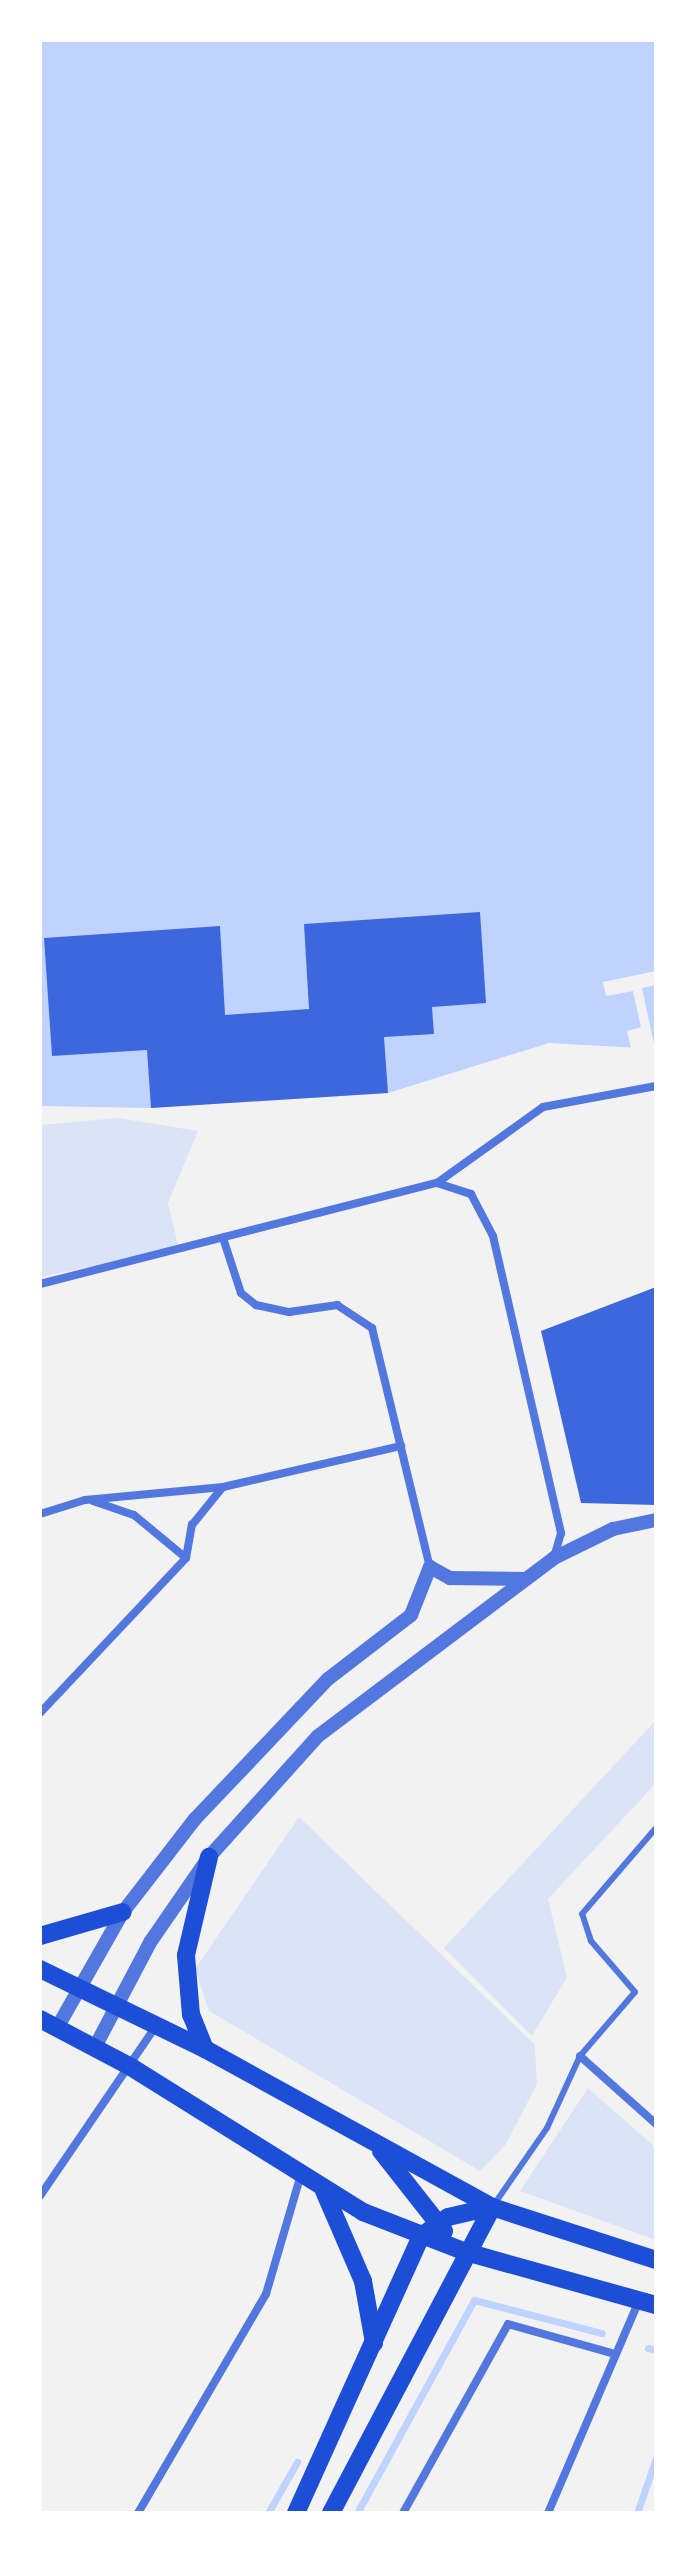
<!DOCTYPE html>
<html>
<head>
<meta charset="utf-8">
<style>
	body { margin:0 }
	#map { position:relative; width:696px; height:2553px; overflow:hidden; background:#f2f2f2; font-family:Jost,sans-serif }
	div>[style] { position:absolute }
	.green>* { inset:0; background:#dbe4f7 }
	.water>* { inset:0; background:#bfd3fe }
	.pier>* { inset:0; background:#f2f2f2 }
	.stream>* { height:7px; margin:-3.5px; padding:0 3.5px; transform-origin:3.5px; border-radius:3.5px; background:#bfd3fe }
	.building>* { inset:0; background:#3d67dc }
	.service>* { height:6px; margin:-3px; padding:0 3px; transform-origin:3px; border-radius:3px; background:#5277de }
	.minor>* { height:8px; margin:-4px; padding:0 4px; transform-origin:4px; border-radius:4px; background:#5277de }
	.tertiary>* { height:14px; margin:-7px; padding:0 7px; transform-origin:7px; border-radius:7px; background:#5277de }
	.primary>* { height:18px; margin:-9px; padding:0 9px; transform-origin:9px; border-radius:9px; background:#1d4ed8 }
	span { translate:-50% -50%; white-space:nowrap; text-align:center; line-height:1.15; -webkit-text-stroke:7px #fff; paint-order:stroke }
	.frame { position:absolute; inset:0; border:42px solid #fff; pointer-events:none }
</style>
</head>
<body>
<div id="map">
	<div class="green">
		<i style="clip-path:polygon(118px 1118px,198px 1131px,168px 1203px,179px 1249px,40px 1277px,40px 1125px)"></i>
		<i style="clip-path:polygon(656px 1720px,656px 1783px,548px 1899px,567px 1977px,532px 2036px,444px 1948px)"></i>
		<i style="clip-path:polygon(299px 1817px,535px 2045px,537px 2084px,506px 2144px,480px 2171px,209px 2011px,195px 1969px)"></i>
		<i style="clip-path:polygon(588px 2088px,656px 2148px,656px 2240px,520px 2191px)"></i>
	</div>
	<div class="water">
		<i style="clip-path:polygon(40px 40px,656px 40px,656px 1049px,549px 1043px,388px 1093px,151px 1108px,40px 1106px)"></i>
	</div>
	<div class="pier">
		<i style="clip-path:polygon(656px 971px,656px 985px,642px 988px,656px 1053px,633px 1056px,627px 1031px,641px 1027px,633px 991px,606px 996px,603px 982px)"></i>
	</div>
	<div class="stream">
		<i style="left:648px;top:2348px;width:8px;rotate:14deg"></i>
		<i style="left:268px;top:2513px;width:59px;rotate:-60.4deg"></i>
		<i style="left:357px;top:2513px;width:243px;rotate:-61.2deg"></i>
		<i style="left:474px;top:2300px;width:132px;rotate:14.5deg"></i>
		<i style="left:637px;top:2513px;width:58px;rotate:-70.9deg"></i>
	</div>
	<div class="building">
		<i style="clip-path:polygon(480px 912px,486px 1003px,432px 1007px,434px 1034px,384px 1037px,388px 1093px,151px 1108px,147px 1050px,52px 1056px,44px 938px,220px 926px,225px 1015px,309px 1009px,304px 924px)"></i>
		<i style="clip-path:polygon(656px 1287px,656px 1505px,581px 1503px,541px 1331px)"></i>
	</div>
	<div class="service">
		<i style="left:493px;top:2206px;width:95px;rotate:-55.3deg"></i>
		<i style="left:547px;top:2128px;width:79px;rotate:-65.4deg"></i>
		<i style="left:580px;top:2056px;width:84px;rotate:-49.3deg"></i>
		<i style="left:635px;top:1992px;width:67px;rotate:-130.8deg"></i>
		<i style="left:591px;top:1941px;width:28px;rotate:-108deg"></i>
		<i style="left:582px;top:1914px;width:113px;rotate:-49.3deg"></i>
	</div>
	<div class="minor">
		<i style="left:437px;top:1183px;width:36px;rotate:18deg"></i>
		<i style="left:471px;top:1194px;width:47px;rotate:62.4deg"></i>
		<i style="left:493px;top:1236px;width:305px;rotate:77.1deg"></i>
		<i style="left:561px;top:1533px;width:26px;rotate:106deg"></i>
		<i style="left:223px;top:1238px;width:58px;rotate:71.9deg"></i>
		<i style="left:241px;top:1293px;width:19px;rotate:39deg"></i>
		<i style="left:256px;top:1305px;width:34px;rotate:12deg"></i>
		<i style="left:289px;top:1312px;width:49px;rotate:-8.3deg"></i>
		<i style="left:337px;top:1305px;width:42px;rotate:33.3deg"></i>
		<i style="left:372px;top:1328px;width:246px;rotate:76.4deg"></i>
		<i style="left:40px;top:1284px;width:410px;rotate:-14.3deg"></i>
		<i style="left:437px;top:1183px;width:130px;rotate:-35.6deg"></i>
		<i style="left:543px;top:1107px;width:115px;rotate:-10.5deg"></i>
		<i style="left:93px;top:1501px;width:43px;rotate:18.9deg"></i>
		<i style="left:134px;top:1515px;width:67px;rotate:39.6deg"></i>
		<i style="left:40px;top:1514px;width:47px;rotate:-17.3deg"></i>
		<i style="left:85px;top:1500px;width:139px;rotate:-5.4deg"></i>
		<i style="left:223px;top:1487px;width:183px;rotate:-13deg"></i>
		<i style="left:40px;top:1713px;width:213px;rotate:-46.7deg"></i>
		<i style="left:186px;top:1558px;width:34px;rotate:-80deg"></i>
		<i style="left:192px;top:1525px;width:48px;rotate:-51deg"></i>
		<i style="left:580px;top:2056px;width:102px;rotate:41.8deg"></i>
		<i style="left:40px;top:2196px;width:206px;rotate:-55.7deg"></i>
		<i style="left:138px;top:2513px;width:254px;rotate:-59.7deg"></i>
		<i style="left:266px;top:2294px;width:121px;rotate:-73.7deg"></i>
		<i style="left:403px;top:2513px;width:216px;rotate:-60.9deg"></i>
		<i style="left:508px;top:2324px;width:107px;rotate:15.7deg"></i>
		<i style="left:548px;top:2513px;width:231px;rotate:-66.8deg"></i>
	</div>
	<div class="tertiary">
		<i style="left:57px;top:2028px;width:133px;rotate:-60.4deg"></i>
		<i style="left:123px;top:1912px;width:118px;rotate:-52.3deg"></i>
		<i style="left:195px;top:1819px;width:193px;rotate:-46.5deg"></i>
		<i style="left:328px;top:1679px;width:105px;rotate:-37.6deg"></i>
		<i style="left:411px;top:1615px;width:52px;rotate:-68.4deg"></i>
		<i style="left:430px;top:1567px;width:23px;rotate:29deg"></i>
		<i style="left:450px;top:1578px;width:76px;rotate:0.8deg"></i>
		<i style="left:95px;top:2047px;width:120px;rotate:-62.2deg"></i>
		<i style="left:151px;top:1941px;width:102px;rotate:-55.4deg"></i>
		<i style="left:209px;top:1857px;width:163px;rotate:-48deg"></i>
		<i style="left:318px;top:1736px;width:296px;rotate:-37deg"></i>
		<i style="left:554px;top:1558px;width:66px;rotate:-26.2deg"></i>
		<i style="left:613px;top:1529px;width:44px;rotate:-11.8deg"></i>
	</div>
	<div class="primary">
		<i style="left:40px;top:1936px;width:86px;rotate:-16.1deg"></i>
		<i style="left:40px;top:1969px;width:183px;rotate:25.9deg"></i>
		<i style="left:205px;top:2049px;width:328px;rotate:28.8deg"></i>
		<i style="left:492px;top:2207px;width:172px;rotate:17.9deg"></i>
		<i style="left:40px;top:2019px;width:103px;rotate:27.8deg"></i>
		<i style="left:131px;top:2067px;width:274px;rotate:32deg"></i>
		<i style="left:363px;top:2212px;width:110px;rotate:21.2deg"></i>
		<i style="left:466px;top:2252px;width:197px;rotate:15.6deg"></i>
		<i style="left:205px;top:2049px;width:37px;rotate:-112deg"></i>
		<i style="left:191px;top:2015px;width:60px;rotate:-94.8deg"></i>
		<i style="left:186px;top:1955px;width:101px;rotate:-76.8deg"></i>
		<i style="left:381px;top:2151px;width:102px;rotate:51.8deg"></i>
		<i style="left:324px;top:2191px;width:98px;rotate:66.6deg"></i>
		<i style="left:363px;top:2281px;width:63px;rotate:79.9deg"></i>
		<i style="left:296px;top:2513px;width:304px;rotate:-65.7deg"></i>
		<i style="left:421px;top:2236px;width:33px;rotate:-35deg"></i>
		<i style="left:448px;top:2217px;width:45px;rotate:-12.8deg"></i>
		<i style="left:331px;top:2513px;width:346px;rotate:-62.2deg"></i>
	</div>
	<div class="frame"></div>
</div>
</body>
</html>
